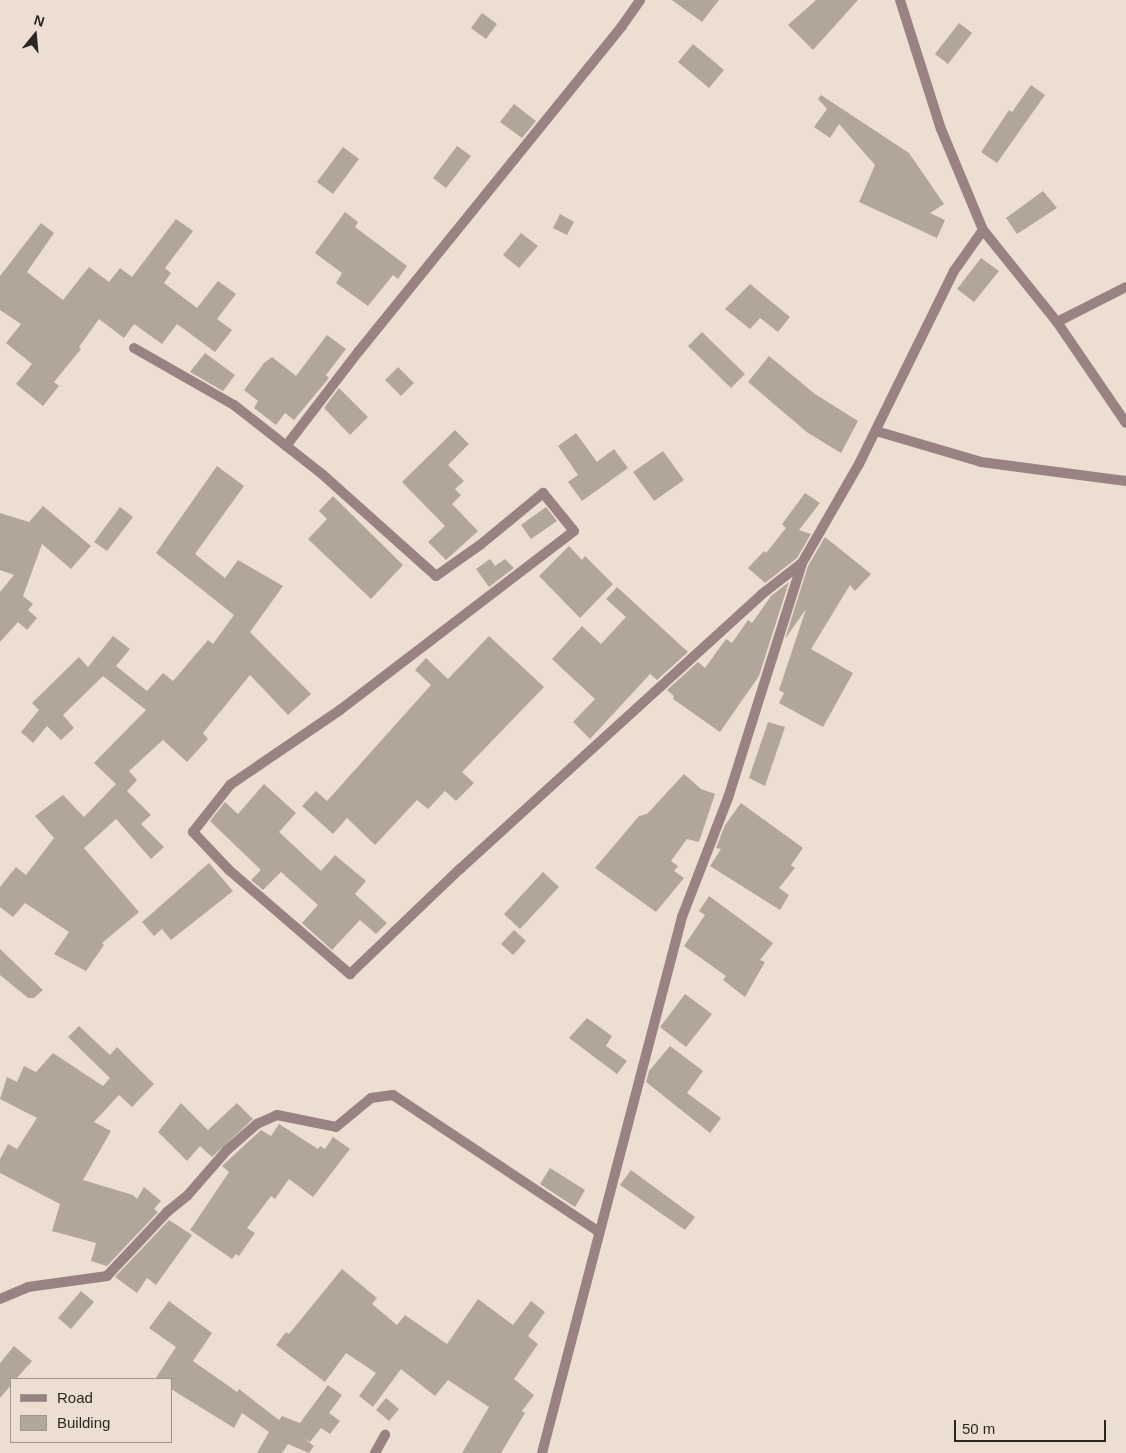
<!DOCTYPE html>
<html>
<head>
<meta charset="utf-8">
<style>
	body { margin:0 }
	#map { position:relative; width:1126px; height:1453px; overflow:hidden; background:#ecdfd2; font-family:Arial,sans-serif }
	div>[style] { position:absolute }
	.building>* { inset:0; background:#b2a69a }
	.minor>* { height:10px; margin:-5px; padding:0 5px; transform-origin:5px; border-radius:5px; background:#988282 }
	.tertiary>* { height:10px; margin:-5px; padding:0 5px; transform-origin:5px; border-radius:5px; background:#988282 }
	span { translate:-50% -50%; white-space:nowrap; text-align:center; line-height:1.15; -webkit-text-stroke:4px #ecdfd2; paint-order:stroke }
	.legend { position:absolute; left:10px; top:1378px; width:162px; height:65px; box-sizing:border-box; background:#ecdfd2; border:1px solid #9f958c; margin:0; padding:6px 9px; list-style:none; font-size:15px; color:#2b2722 }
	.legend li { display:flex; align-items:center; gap:10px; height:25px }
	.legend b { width:25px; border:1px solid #9f958c }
	.north { position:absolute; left:10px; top:10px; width:50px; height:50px; -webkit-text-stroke:4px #ecdfd2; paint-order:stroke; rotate:17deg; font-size:14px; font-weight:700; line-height:20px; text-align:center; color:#2b2722 }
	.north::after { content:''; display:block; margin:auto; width:18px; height:22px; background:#2b2722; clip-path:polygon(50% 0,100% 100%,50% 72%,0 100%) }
	.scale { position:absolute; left:954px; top:1420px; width:152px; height:22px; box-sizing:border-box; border:2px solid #2b2722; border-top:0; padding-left:6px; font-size:15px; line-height:18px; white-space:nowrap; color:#2b2722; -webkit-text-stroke:4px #ecdfd2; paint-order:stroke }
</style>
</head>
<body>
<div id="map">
	<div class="building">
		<i style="clip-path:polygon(672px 0,719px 0,702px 22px)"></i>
		<i style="clip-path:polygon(816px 0,858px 0,813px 50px,788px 25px)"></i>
		<i style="clip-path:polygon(482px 13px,497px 24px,486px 39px,471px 28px)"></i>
		<i style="clip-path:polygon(959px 23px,972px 33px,948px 64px,935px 54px)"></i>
		<i style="clip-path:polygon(693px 44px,724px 70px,709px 88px,678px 62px)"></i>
		<i style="clip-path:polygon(1031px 85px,1045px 95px,997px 163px,981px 152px,1009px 110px,1012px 112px)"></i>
		<i style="clip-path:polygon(821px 95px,909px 153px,944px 204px,930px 213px,945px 220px,937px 238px,859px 202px,875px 165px,839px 124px,830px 138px,814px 127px,827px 109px,818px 99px)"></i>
		<i style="clip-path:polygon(514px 104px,536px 121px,522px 138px,500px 122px)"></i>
		<i style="clip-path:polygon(457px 146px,471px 156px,446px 188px,433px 178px)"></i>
		<i style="clip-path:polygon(343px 147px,359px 159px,333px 194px,317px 182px)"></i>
		<i style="clip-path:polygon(1043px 191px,1057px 208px,1017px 234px,1006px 218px)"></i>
		<i style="clip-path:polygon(345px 212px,358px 222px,355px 227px,407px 266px,398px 279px,393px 275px,368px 306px,336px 283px,342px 273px,315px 253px)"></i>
		<i style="clip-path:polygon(560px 214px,574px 222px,567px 235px,553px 228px)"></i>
		<i style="clip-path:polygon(176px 219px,193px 231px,165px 268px,171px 273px,164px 283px,197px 308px,218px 281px,236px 294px,217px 319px,232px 330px,215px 352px,177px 324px,162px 344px,134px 324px,124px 338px,99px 319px,79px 347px,81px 349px,54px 382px,59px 386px,43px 406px,16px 384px,32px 364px,6px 343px,21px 324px,0 310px,0 276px,41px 223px,54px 233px,27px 272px,63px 300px,89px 267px,109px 282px,120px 268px,132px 277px)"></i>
		<i style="clip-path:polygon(521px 233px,538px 246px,519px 268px,503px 255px)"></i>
		<i style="clip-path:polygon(981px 258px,999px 271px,974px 302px,957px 289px)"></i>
		<i style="clip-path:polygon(750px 284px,790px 317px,778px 332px,760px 318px,750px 329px,725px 309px)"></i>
		<i style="clip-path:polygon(702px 332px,745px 374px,731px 388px,688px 346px)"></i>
		<i style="clip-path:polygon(327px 335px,346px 349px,326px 375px,329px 378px,294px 420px,285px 413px,276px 425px,254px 408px,258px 401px,244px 390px,264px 363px,272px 357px,296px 376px)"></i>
		<i style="clip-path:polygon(205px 353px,235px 375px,223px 391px,190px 372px)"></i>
		<i style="clip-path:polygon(769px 356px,815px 394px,858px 421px,841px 453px,808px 433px,748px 382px)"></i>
		<i style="clip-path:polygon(398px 367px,414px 383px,401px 396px,385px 380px)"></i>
		<i style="clip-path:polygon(339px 388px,368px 417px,350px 435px,324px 408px)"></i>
		<i style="clip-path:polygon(455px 430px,469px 444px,448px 465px,464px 481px,455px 489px,461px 495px,452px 504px,478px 531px,446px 560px,428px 542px,445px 526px,402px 482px)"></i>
		<i style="clip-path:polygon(576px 433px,597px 462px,614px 449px,628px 468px,582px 501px,568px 482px,578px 475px,558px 446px)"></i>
		<i style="clip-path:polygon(663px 451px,684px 480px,654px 501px,633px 472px)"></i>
		<i style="clip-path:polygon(217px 466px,244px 486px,195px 554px,225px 578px,238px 560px,283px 586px,250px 632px,311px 694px,288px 715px,250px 675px,203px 733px,208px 739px,187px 762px,163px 740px,129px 771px,137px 780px,127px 791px,151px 815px,141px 824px,164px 847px,151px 859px,116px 819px,84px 848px,139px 912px,102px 943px,104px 945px,86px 971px,54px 954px,69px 932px,25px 903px,13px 917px,0 907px,0 887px,16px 867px,26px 875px,54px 838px,35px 816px,63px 795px,84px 817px,116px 784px,94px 763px,146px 710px,103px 676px,63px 715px,74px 728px,61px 740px,47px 726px,33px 743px,21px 732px,39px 710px,32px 703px,79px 657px,88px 667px,113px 636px,130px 649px,116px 666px,147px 691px,163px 673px,173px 681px,208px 640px,213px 644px,234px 615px,156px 553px)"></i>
		<i style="clip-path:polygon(805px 493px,820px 503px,799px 530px,811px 534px,797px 558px,765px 583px,748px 568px,764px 551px,766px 553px,786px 528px,782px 524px)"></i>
		<i style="clip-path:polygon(333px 496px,403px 565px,371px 599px,308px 539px,327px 519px,319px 511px)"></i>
		<i style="clip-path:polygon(43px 506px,91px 546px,71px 569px,42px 544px,23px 596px,33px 604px,28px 610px,37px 618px,27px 630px,18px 622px,0 642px,0 592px,14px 575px,0 570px,0 513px,29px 522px)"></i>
		<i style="clip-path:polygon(120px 507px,133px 517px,107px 551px,94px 542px)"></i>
		<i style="clip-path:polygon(546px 507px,557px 521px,531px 539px,521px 525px)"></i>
		<i style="clip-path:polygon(825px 537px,871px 574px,855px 591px,850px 585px,811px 649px,853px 673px,823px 727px,779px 703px,784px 693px,779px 690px,806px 609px,785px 639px,808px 566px)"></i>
		<i style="clip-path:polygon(569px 546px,582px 560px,585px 556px,613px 584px,580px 618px,539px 576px)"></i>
		<i style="clip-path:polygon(490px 559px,495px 566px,505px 559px,514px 568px,489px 587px,476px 569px)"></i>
		<i style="clip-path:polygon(789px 582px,759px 676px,720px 732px,673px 699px,674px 696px,667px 690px,698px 662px,705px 668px,726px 639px,732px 643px,748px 620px,752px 623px,771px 596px)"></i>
		<i style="clip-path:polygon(617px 587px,688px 652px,657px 680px,650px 674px,590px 739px,573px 722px,595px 699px,552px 659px,582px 626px,601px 644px,626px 617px,606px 599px)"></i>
		<i style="clip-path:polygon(489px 636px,544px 687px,462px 772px,474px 783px,456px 801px,445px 791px,428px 809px,417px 800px,375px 845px,347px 818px,333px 834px,302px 806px,316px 791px,327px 801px,431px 685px,415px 670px,426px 658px,448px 679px)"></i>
		<i style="clip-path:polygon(768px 722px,785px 727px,765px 786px,749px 778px)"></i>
		<i style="clip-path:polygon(684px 774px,701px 789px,715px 794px,699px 842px,687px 839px,671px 861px,678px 866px,674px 871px,684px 878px,656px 912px,595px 868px,639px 816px,647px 814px)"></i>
		<i style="clip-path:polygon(264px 784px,296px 813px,279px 832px,321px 871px,335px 855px,366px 881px,355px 894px,387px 923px,376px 934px,360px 920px,332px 950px,302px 923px,318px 905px,281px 872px,263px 890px,251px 880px,261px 870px,210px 821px,225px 802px,238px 814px)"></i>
		<i style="clip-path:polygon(741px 803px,803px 848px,791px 865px,795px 868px,779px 888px,789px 895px,780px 910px,710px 866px,721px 849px,716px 848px,725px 825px)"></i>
		<i style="clip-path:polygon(209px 863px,233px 891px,171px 940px,162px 929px,154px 936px,142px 922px)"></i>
		<i style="clip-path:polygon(543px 872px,559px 887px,520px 929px,504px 914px)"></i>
		<i style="clip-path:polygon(709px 896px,773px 943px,760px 960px,765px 962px,745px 997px,723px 980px,726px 976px,684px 946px,705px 915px,699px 911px)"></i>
		<i style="clip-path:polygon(514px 930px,526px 941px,513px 955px,501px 944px)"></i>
		<i style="clip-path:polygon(0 949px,43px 990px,34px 998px,28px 998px,0 975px)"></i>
		<i style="clip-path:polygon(685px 994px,712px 1014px,686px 1047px,660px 1027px)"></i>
		<i style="clip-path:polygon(587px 1018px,612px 1036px,606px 1046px,627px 1061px,617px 1074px,569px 1038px)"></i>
		<i style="clip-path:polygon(79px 1026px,110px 1055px,117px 1047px,154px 1084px,132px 1107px,119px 1095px,94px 1122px,111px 1131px,83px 1180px,133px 1195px,137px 1199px,144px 1187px,161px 1201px,154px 1209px,158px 1212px,107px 1266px,91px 1261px,96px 1243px,52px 1231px,60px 1204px,0 1173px,0 1159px,8px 1144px,17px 1149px,37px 1118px,0 1099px,7px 1077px,17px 1082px,24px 1066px,36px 1072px,53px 1053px,103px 1086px,110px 1078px,68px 1037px)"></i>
		<i style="clip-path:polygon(670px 1046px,703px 1071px,687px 1093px,721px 1118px,710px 1133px,646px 1082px,649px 1071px)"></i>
		<i style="clip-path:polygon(181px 1103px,208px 1130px,237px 1103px,253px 1119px,212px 1157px,200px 1146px,187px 1161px,158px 1132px)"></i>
		<i style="clip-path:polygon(279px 1124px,318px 1149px,320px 1146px,325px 1149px,333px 1137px,350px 1149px,313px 1197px,289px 1179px,275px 1199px,271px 1196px,247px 1228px,255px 1233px,239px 1256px,236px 1254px,232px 1259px,190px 1230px,229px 1172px,222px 1166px,261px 1130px,271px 1136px)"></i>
		<i style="clip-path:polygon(550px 1168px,585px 1190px,575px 1207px,540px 1184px)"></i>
		<i style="clip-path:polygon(631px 1170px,695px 1217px,685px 1230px,620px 1185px)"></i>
		<i style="clip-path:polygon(169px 1220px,192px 1235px,156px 1285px,147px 1278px,137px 1293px,115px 1277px)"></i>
		<i style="clip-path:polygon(342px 1269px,377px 1298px,372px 1304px,397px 1325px,405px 1315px,447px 1344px,478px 1299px,513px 1325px,531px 1301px,545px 1312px,528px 1336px,538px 1344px,514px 1379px,534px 1395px,522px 1411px,525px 1413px,501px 1453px,462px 1453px,489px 1407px,448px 1380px,435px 1396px,401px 1369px,373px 1407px,359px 1396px,376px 1373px,346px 1353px,325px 1382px,276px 1345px,286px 1332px,289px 1334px)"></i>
		<i style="clip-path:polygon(81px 1291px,94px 1302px,71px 1329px,58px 1318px)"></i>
		<i style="clip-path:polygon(169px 1301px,212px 1333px,193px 1361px,237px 1392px,239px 1389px,279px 1420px,282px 1416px,300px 1423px,328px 1385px,342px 1395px,329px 1413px,340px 1421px,330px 1434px,321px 1428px,310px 1442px,303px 1438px,314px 1446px,309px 1453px,288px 1444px,282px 1453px,257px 1453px,269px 1432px,242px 1413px,234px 1428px,171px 1389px,171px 1379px,155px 1379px,176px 1347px,149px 1328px)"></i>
		<i style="clip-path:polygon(14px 1346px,32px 1361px,16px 1379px,11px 1379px,11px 1385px,0 1398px,0 1363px)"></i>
		<i style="clip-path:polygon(386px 1398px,399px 1409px,389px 1421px,376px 1410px)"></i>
	</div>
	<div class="minor">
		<i style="left:1057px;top:322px;width:77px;rotate:-26.9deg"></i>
		<i style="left:134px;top:348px;width:115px;rotate:29.7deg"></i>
		<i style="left:234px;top:405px;width:112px;rotate:38.1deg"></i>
		<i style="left:322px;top:474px;width:153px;rotate:41.8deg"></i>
		<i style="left:436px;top:576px;width:54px;rotate:-35.2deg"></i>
		<i style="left:480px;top:545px;width:82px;rotate:-39.5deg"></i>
		<i style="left:543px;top:493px;width:49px;rotate:50.8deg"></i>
		<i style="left:574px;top:531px;width:295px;rotate:142.6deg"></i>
		<i style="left:340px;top:710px;width:133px;rotate:145.7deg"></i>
		<i style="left:230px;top:785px;width:60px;rotate:128.2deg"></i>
		<i style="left:193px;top:832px;width:52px;rotate:46.5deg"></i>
		<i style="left:229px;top:870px;width:160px;rotate:40.7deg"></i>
		<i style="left:350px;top:974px;width:152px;rotate:-43.7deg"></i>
		<i style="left:460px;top:869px;width:408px;rotate:-42.3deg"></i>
		<i style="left:762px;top:594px;width:51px;rotate:-37.8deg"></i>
		<i style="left:876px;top:431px;width:109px;rotate:16.4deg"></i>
		<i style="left:981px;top:462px;width:146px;rotate:7.5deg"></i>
		<i style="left:286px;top:446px;width:120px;rotate:-52.5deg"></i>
		<i style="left:359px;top:351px;width:418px;rotate:-51deg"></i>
		<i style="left:622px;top:26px;width:32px;rotate:-55deg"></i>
		<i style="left:0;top:1299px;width:30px;rotate:-23deg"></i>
		<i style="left:28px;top:1287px;width:80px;rotate:-7.9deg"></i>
		<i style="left:107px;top:1276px;width:88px;rotate:-46.8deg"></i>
		<i style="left:167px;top:1212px;width:26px;rotate:-39deg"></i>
		<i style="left:187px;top:1196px;width:61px;rotate:-49deg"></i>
		<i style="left:227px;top:1150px;width:40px;rotate:-41deg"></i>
		<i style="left:257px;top:1124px;width:22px;rotate:-24deg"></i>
		<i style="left:277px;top:1115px;width:60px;rotate:11.5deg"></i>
		<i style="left:336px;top:1127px;width:45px;rotate:-39.6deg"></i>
		<i style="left:371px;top:1098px;width:22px;rotate:-8deg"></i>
		<i style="left:393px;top:1095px;width:246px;rotate:33.6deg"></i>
		<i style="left:375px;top:1453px;width:21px;rotate:-61deg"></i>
		<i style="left:542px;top:1453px;width:554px;rotate:-75.36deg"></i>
		<i style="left:682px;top:917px;width:128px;rotate:-68.9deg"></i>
		<i style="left:728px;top:798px;width:246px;rotate:-72.5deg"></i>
		<i style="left:802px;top:563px;width:114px;rotate:-60.1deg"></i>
		<i style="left:859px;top:464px;width:215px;rotate:-63.8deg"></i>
		<i style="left:954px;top:271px;width:50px;rotate:-54.7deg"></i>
	</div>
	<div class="tertiary">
		<i style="left:900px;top:0;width:135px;rotate:72.4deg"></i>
		<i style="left:941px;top:129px;width:109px;rotate:67.4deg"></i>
		<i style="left:983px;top:230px;width:118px;rotate:51.2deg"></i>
		<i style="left:1057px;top:322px;width:122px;rotate:55.7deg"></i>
	</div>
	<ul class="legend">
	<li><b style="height:6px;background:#988282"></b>Road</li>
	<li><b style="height:14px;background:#b2a69a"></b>Building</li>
	</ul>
	<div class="north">N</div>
	<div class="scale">50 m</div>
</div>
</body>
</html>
